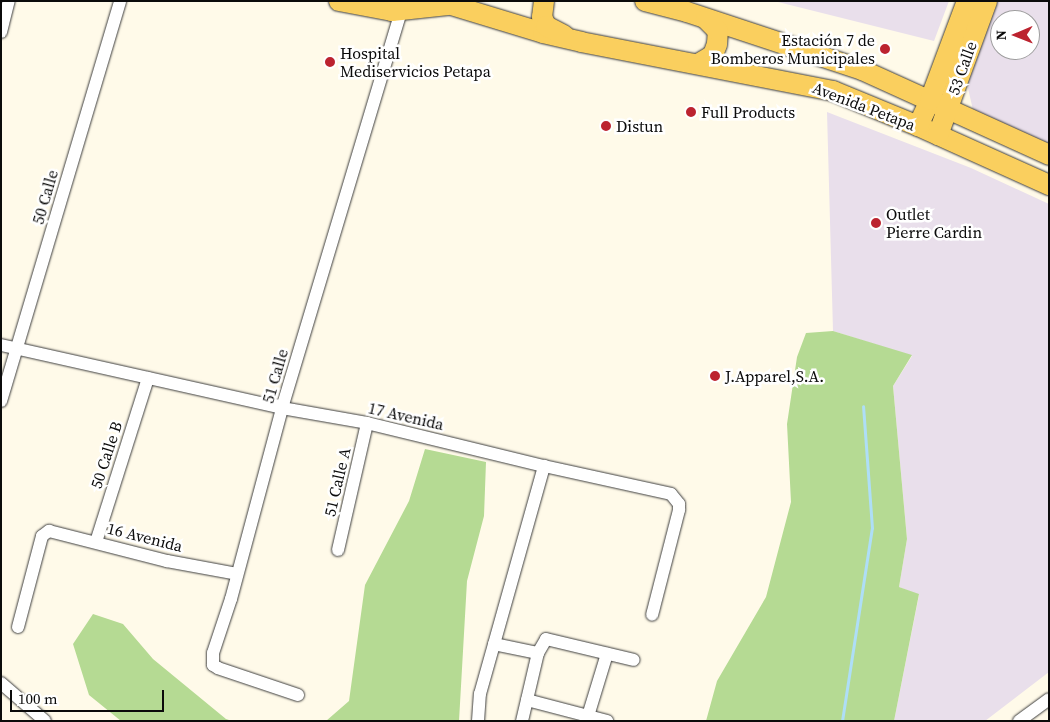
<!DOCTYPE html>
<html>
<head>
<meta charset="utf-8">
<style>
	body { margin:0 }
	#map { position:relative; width:1050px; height:722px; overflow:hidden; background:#fffae9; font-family:"Source Serif 4",serif }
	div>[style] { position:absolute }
	.industrial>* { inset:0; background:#e9dfeb }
	.forest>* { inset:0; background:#b5da93 }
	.stream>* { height:3px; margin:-1.5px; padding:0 1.5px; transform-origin:1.5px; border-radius:1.5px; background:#aedef7 }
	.roads { filter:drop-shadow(0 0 1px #3e3e3e) drop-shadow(0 0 1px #3e3e3e) }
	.street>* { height:12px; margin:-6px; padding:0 6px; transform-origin:6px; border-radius:6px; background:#fff }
	.primary>* { height:20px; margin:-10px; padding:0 10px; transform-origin:10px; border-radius:10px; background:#facf5e }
	.dots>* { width:14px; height:14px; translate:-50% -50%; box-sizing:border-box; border:2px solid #fff; border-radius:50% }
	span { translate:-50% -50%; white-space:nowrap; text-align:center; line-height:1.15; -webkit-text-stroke:5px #fff; paint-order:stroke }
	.poi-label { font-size:16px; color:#0b0b0b }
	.right { translate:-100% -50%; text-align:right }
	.left { translate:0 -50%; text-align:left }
	.street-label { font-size:16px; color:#0b0b0b }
	.frame { position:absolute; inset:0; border:2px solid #0b0b0b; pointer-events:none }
	.north { position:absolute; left:990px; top:10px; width:50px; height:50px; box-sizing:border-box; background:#fff; border:1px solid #9d9d9d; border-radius:50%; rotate:269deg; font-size:14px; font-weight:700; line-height:20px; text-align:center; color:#0b0b0b }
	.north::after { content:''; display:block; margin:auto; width:18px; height:22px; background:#bc232f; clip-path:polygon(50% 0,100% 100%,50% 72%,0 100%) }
	.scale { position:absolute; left:10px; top:690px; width:154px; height:22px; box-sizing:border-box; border:2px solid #0b0b0b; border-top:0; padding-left:6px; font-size:15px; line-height:18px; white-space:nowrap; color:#0b0b0b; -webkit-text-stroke:4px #fff; paint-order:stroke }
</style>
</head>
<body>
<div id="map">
	<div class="industrial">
		<i style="clip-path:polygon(774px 1px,949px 1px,934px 41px)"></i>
		<i style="clip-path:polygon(evenodd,997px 1px,1049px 1px,1049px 145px,973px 110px,967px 84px,997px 1px,1000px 20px,1030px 20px,1030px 50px,1000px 50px,1000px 20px)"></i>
		<i style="clip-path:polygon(827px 112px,971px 168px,1049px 204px,1049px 672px,985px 721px,894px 721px,919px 595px,899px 587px,907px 539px,893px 386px,912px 356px,833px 331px)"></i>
	</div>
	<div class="forest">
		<i style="clip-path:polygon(833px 331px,912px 355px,893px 386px,907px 539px,899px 587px,919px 594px,894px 721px,706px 721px,717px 681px,766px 597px,791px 502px,787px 424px,797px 357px,806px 333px)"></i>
		<i style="clip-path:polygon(425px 449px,486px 462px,484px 516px,467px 581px,459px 721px,326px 721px,349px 701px,365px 585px,409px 501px)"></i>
		<i style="clip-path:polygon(93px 614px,123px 624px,153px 659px,226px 719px,232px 721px,121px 721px,89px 695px,73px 644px)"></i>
	</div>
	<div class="stream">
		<i style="left:842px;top:721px;width:195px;rotate:-81.2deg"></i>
		<i style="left:872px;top:528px;width:122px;rotate:-94.2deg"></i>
	</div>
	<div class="roads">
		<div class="street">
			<i style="left:1px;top:32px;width:32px;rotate:-76deg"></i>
			<i style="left:1px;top:345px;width:288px;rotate:12.6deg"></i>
			<i style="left:282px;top:408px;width:86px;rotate:10deg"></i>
			<i style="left:367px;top:423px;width:182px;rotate:13.7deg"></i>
			<i style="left:544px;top:466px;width:130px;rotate:12.4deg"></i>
			<i style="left:671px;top:494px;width:13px;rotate:51deg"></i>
			<i style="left:679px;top:504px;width:6px;rotate:90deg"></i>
			<i style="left:679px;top:510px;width:108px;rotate:104.4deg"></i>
			<i style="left:1px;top:401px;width:417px;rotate:-73.4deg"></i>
			<i style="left:96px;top:542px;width:172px;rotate:-72.4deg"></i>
			<i style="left:338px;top:550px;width:130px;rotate:-77.1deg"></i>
			<i style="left:18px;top:627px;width:94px;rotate:-75.2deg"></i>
			<i style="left:42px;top:536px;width:9px;rotate:-36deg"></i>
			<i style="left:49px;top:531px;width:122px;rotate:14.3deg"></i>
			<i style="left:167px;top:561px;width:71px;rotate:10.5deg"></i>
			<i style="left:494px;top:644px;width:45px;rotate:11.6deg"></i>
			<i style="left:1px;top:683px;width:58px;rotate:40.8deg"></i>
			<i style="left:298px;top:695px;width:84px;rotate:-161.4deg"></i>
			<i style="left:218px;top:668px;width:6px;rotate:-149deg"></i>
			<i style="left:213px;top:665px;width:12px;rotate:-90deg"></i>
			<i style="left:213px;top:653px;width:57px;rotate:-71.6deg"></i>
			<i style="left:231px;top:599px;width:198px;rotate:-75deg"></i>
			<i style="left:282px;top:408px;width:414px;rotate:-73.3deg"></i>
			<i style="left:527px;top:700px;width:83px;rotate:14.7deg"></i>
			<i style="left:588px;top:716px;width:65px;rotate:-73deg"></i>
			<i style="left:478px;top:721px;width:27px;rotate:-86deg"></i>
			<i style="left:480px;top:694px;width:237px;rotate:-74.3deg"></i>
			<i style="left:522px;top:721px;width:70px;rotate:-76.8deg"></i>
			<i style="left:538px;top:653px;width:16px;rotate:-60deg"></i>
			<i style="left:546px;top:639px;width:90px;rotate:13.4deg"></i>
			<i style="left:1019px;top:721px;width:37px;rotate:-36deg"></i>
		</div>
		<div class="primary">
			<i style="left:339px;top:1px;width:54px;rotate:10.7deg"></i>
			<i style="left:392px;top:11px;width:56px;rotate:-6.1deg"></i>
			<i style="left:438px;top:1px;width:110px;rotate:16.9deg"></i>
			<i style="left:543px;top:33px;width:39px;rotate:13deg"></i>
			<i style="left:581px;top:42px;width:257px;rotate:11deg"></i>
			<i style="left:833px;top:91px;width:92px;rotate:22.4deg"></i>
			<i style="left:918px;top:126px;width:144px;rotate:24.2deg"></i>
			<i style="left:544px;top:1px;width:16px;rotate:97deg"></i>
			<i style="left:542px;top:17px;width:10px;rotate:66deg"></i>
			<i style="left:546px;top:26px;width:20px;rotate:27deg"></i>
			<i style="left:645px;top:1px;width:43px;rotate:14.7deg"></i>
			<i style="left:687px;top:12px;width:184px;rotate:18.3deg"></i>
			<i style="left:862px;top:70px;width:205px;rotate:24.4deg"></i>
			<i style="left:698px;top:64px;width:17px;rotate:-31deg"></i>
			<i style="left:713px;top:55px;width:12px;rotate:-70deg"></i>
			<i style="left:717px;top:44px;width:13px;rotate:-86deg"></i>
			<i style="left:718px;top:31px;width:17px;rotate:-135deg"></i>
			<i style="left:918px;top:126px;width:29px;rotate:-65deg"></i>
			<i style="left:930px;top:100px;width:106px;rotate:-69.5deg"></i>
			<i style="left:938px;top:135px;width:143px;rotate:-69.9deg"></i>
		</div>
	</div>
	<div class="dots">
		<i style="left:885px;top:49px;background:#bc232f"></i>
		<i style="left:330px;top:62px;background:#bc232f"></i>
		<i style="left:691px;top:112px;background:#bc232f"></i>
		<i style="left:606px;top:126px;background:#bc232f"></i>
		<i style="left:876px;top:223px;background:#bc232f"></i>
		<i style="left:715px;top:376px;background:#bc232f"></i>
	</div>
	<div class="poi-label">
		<span class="right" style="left:875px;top:49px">Estación 7 de<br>Bomberos Municipales</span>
		<span class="left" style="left:340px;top:62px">Hospital<br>Mediservicios Petapa</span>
		<span class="left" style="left:701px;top:112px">Full Products</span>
		<span class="left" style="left:616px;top:126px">Distun</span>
		<span class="left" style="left:886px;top:223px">Outlet<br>Pierre Cardin</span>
		<span class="left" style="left:725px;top:376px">J.Apparel,S.A.</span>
	</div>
	<div class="street-label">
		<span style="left:962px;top:68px;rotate:-70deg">53 Calle</span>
		<span style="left:864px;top:106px;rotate:21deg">Avenida Petapa</span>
		<span style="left:45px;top:197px;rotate:-74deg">50 Calle</span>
		<span style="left:275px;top:376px;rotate:-74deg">51 Calle</span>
		<span style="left:406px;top:416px;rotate:13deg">17 Avenida</span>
		<span style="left:106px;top:455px;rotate:-72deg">50 Calle B</span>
		<span style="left:337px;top:482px;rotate:-77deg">51 Calle A</span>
		<span style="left:145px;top:537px;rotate:14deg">16 Avenida</span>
	</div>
	<div class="frame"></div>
	<div class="north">N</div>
	<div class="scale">100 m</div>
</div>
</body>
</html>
